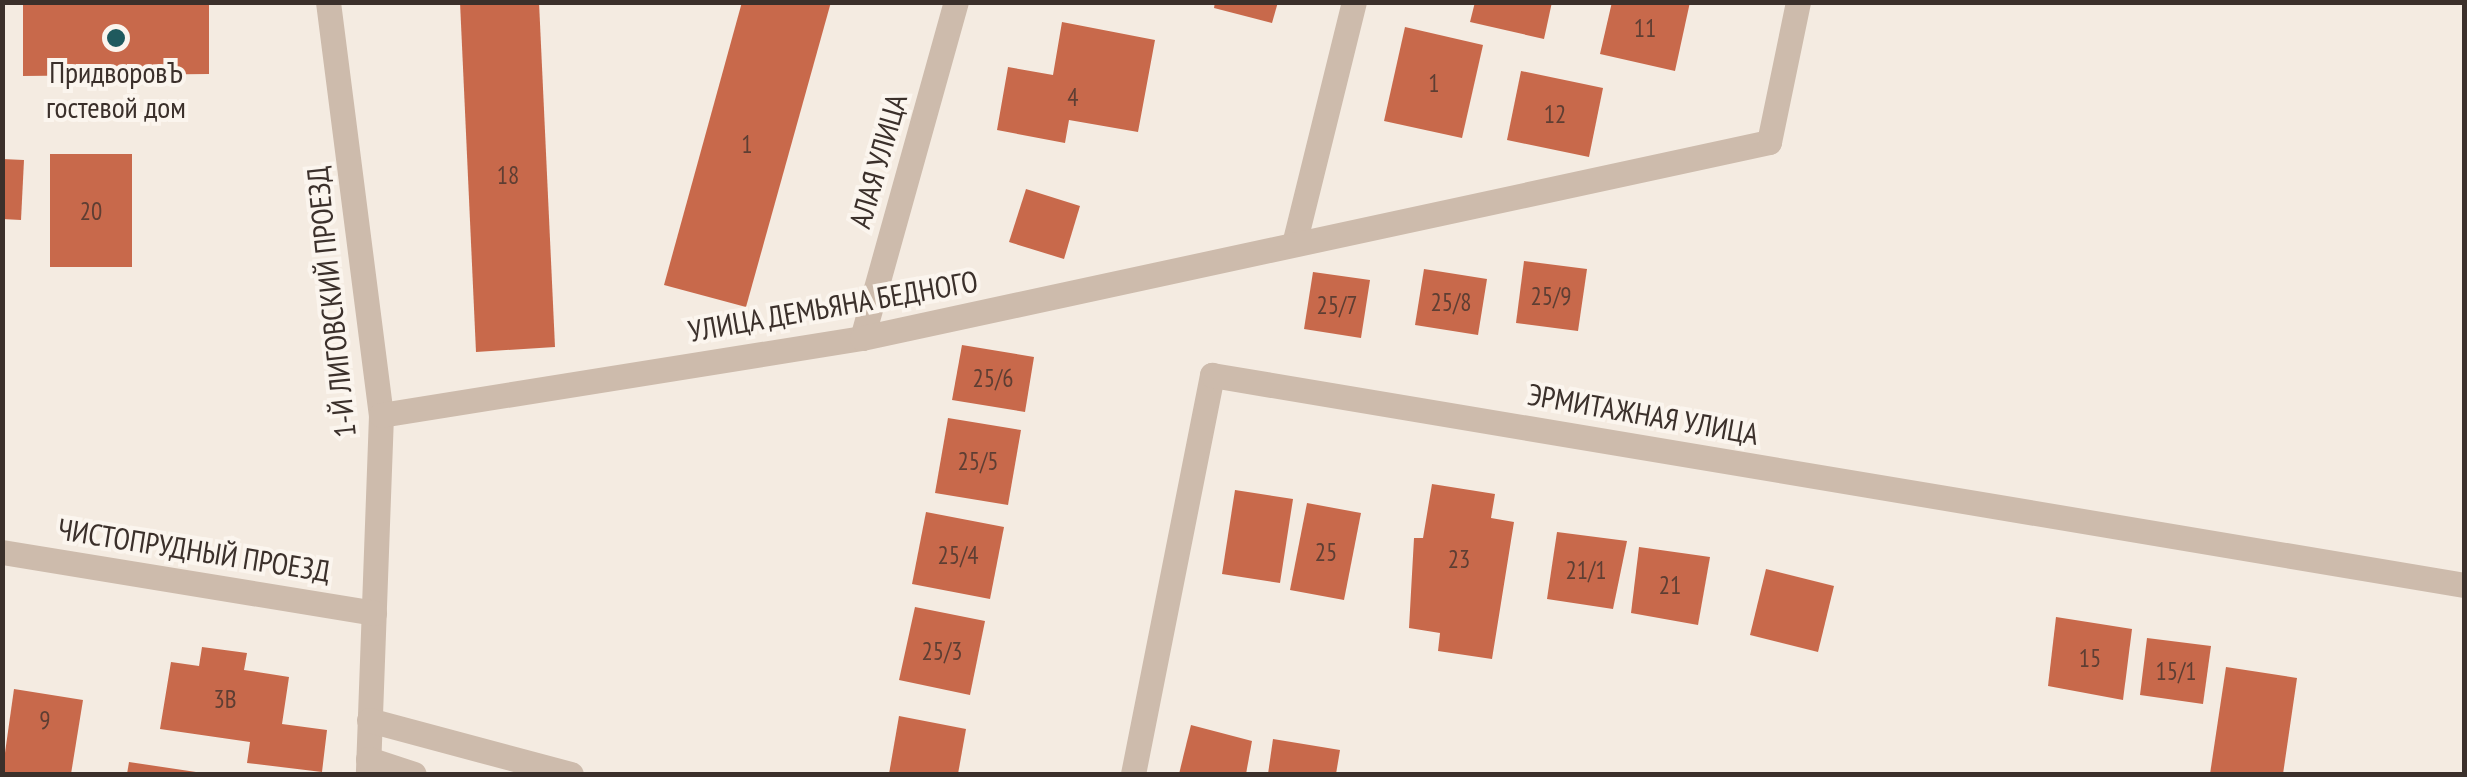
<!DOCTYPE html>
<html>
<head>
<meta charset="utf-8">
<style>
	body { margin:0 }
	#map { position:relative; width:2467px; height:777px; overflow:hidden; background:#f4ebe1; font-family:"PT Sans Narrow",sans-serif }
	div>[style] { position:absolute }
	.building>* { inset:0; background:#c8694b }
	.minor>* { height:25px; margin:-12.5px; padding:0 12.5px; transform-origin:12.5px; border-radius:12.5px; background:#cdbbac }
	.dots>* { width:28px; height:28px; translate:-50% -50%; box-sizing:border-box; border:5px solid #fbf5ee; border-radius:50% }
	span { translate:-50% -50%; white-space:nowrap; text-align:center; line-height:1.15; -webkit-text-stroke:8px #fbf5ee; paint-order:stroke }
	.number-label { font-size:25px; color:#5e3e33 }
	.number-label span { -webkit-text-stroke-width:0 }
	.poi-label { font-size:30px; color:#3b302b }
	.street-label { font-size:30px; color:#3b302b }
	.frame { position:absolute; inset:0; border:5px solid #3b302b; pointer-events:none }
</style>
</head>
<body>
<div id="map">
	<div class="building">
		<i style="clip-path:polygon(23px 2px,209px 2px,209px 74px,23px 76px)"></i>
		<i style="clip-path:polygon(460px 2px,539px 2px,555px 347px,476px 352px)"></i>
		<i style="clip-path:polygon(742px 2px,831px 2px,746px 307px,664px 285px)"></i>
		<i style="clip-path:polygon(1215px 2px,1278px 2px,1272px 23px,1214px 8px)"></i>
		<i style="clip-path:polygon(1475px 2px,1552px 2px,1544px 39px,1470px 22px)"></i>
		<i style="clip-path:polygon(1612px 2px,1690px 2px,1675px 71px,1600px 54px)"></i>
		<i style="clip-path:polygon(1062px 22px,1155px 40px,1138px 132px,1069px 120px,1065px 143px,997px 130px,1008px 67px,1053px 75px)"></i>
		<i style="clip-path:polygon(1405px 27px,1483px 45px,1462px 138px,1384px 121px)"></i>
		<i style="clip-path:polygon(1521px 71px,1603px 88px,1589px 157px,1507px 140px)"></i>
		<i style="clip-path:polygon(50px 154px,132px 154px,132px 267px,50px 267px)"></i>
		<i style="clip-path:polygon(2px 159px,24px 160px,21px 220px,2px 219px)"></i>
		<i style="clip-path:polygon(1026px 189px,1080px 206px,1064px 259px,1009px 242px)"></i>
		<i style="clip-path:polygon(1524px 261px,1587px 269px,1578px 331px,1516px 323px)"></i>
		<i style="clip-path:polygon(1424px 269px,1487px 279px,1478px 335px,1415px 325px)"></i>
		<i style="clip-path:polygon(1313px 272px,1370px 280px,1361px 338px,1304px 329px)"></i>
		<i style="clip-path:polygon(962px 345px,1034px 357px,1025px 412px,952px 400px)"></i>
		<i style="clip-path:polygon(948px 418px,1021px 430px,1008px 505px,935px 493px)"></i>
		<i style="clip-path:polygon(1432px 484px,1495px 494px,1491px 518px,1514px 522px,1492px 659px,1438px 651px,1440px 633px,1409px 628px,1414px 538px,1423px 538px)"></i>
		<i style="clip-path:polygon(1235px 490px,1293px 499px,1280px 583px,1222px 574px)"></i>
		<i style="clip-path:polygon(1307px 503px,1361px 513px,1344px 600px,1290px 590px)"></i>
		<i style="clip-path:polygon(926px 512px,1004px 527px,990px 599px,912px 584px)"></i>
		<i style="clip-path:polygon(1557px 532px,1627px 541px,1613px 609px,1547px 599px)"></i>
		<i style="clip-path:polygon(1639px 547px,1710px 557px,1698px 625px,1631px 613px)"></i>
		<i style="clip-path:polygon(1766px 569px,1834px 586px,1818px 652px,1750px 635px)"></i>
		<i style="clip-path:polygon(915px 607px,985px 621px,970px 695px,899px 680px)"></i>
		<i style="clip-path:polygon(2056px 617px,2132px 629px,2123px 700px,2048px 686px)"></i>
		<i style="clip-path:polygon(2147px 638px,2211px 646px,2203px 704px,2140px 695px)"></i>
		<i style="clip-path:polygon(202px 647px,247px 653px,244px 670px,289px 677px,282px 724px,327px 730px,322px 772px,247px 763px,250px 742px,160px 729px,171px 662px,199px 666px)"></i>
		<i style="clip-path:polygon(2226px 667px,2297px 678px,2283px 774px,2210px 774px)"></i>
		<i style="clip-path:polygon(14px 689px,83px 700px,71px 774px,2px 774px)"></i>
		<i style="clip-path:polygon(899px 716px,966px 729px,958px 774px,889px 774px)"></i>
		<i style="clip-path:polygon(1191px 725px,1252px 741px,1246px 774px,1179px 774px)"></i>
		<i style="clip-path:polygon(1273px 739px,1340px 750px,1336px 774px,1268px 774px)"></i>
		<i style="clip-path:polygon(129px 762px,196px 772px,196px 774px,127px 774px)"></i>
	</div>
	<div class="minor">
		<i style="left:328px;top:2px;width:416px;rotate:82.7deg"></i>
		<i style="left:381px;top:415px;width:359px;rotate:92.1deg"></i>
		<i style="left:1294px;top:244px;width:249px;rotate:-76.1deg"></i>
		<i style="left:862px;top:338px;width:349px;rotate:-74.4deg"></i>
		<i style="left:381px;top:415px;width:487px;rotate:-9.1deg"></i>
		<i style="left:862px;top:338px;width:928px;rotate:-12.19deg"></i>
		<i style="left:1769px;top:142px;width:143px;rotate:-78.3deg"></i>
		<i style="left:2px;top:552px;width:377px;rotate:9.3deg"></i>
		<i style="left:369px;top:720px;width:209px;rotate:15deg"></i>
		<i style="left:368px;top:759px;width:48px;rotate:18.1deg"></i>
		<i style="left:1133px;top:774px;width:407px;rotate:-78.8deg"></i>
		<i style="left:1212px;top:375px;width:1269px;rotate:9.52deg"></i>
	</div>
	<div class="dots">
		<i style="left:116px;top:38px;background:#1f5a5e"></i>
	</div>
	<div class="number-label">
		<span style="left:1645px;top:28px">11</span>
		<span style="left:1434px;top:83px">1</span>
		<span style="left:1073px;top:97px">4</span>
		<span style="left:1555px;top:114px">12</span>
		<span style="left:747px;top:144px">1</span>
		<span style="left:508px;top:175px">18</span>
		<span style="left:91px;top:211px">20</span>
		<span style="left:1551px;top:296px">25/9</span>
		<span style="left:1451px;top:302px">25/8</span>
		<span style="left:1337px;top:305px">25/7</span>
		<span style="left:993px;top:378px">25/6</span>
		<span style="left:978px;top:461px">25/5</span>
		<span style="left:1326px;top:552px">25</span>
		<span style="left:958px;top:555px">25/4</span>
		<span style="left:1459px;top:559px">23</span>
		<span style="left:1586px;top:570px">21/1</span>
		<span style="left:1670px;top:585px">21</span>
		<span style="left:942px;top:651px">25/3</span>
		<span style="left:2090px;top:658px">15</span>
		<span style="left:2176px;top:671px">15/1</span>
		<span style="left:225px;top:699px">3В</span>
		<span style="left:45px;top:720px">9</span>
	</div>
	<div class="poi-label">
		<span style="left:116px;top:89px">ПридворовЪ<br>гостевой дом</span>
	</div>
	<div class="street-label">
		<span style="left:878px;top:161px;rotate:-74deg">АЛАЯ УЛИЦА</span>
		<span style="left:331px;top:302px;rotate:-96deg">1-Й ЛИГОВСКИЙ ПРОЕЗД</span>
		<span style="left:833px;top:306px;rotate:-10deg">УЛИЦА ДЕМЬЯНА БЕДНОГО</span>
		<span style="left:1643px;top:414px;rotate:10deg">ЭРМИТАЖНАЯ УЛИЦА</span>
		<span style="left:194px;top:550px;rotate:9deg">ЧИСТОПРУДНЫЙ ПРОЕЗД</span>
	</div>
	<div class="frame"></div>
</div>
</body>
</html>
